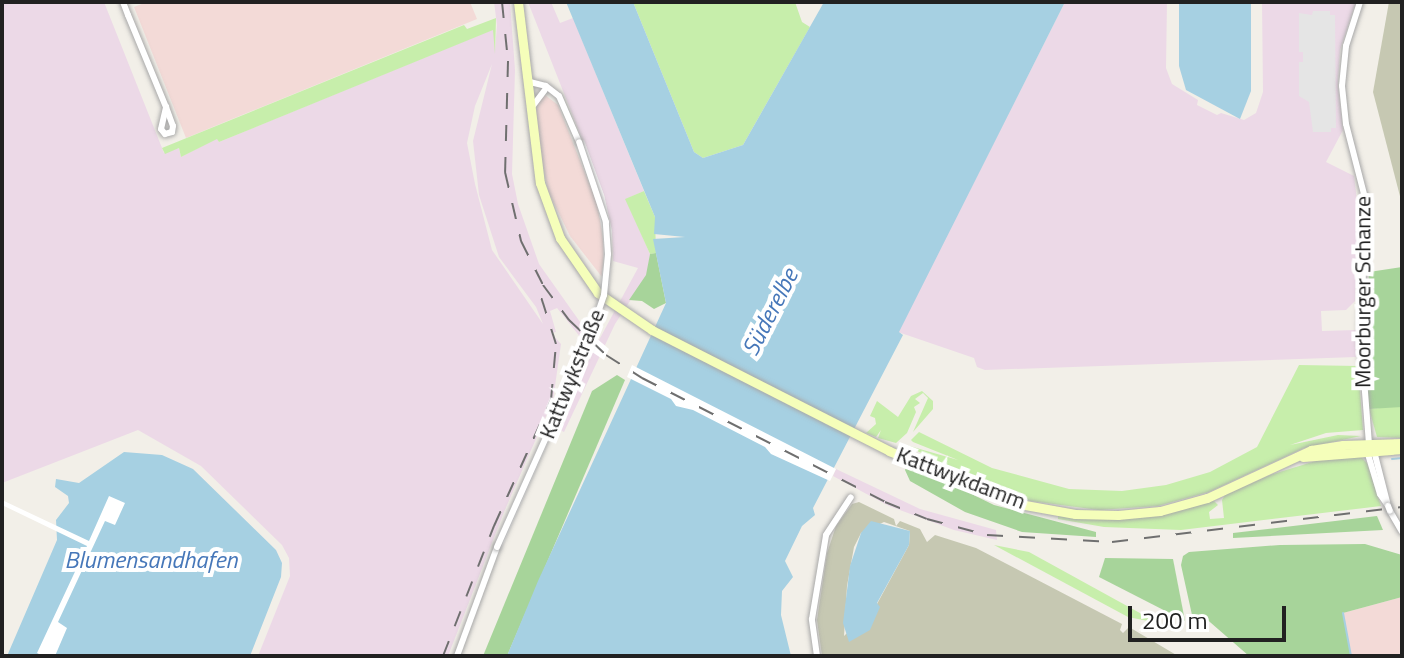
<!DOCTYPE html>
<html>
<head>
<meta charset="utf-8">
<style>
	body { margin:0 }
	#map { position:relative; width:1404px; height:658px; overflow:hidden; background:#f2efe8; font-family:"Titillium Web",sans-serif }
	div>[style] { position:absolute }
	.commercial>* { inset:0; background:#f3dad7 }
	.industrial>* { inset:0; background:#ecd9e7 }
	.construction>* { inset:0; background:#c6c8b2 }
	.grass>* { inset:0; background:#c7eeab }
	.forest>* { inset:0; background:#a7d49a }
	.parking>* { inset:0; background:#e5e5e5 }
	.water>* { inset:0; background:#a6d0e2 }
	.pier>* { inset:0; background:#fff }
	.stream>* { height:2px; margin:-1px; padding:0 1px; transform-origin:1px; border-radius:1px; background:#a6d0e2 }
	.roads { filter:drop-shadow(0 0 2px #a8a8a8) drop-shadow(0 0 2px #a8a8a8) }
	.minor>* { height:6px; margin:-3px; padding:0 3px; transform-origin:3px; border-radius:3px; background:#fff }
	.secondary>* { height:9px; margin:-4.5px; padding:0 4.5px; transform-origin:4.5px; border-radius:4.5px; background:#f5feba }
	.rail>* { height:2px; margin-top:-1px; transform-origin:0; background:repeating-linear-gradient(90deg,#6f6f6f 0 16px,transparent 0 32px) }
	.bridges { filter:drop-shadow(0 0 2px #a8a8a8) drop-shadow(0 0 2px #a8a8a8) }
	.minor-bridge>* { height:6px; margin:-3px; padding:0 3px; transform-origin:3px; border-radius:3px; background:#fff }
	span { translate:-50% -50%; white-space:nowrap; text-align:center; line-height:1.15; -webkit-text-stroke:8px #fff; paint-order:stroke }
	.street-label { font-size:22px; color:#212121 }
	.water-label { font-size:24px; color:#4677b9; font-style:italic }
	.frame { position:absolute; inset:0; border:4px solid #212121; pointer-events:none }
	.scale { position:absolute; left:1128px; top:606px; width:158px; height:36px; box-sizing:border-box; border:4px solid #212121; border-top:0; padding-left:10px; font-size:24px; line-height:28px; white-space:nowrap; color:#212121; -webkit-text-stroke:6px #fff; paint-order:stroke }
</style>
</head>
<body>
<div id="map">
	<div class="commercial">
		<i style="clip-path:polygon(147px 2px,470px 2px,477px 19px,186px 138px,134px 7px)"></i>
		<i style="clip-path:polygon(545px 95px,558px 105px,598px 206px,604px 248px,602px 277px,570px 236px,548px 191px,535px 123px,537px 103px)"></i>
		<i style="clip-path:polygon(1402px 597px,1402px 656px,1351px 656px,1343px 613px)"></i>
	</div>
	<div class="industrial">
		<i style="clip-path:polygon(evenodd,2px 2px,104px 2px,164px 153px,179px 148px,181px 157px,217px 138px,219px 142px,494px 29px,495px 50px,497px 25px,494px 2px,510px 2px,515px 70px,512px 174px,518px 204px,539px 264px,585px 329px,581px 338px,557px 308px,550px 311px,556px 332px,551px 333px,561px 344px,553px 400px,504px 512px,448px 656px,258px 656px,290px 576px,289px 558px,282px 545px,201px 466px,138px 430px,2px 483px,2px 2px,492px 64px,473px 141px,479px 195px,499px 257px,536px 307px,543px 324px,492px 250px,475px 184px,467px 143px,475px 106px,492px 64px)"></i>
		<i style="clip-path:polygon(528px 2px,551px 2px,560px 23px,573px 18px,644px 191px,626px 199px,650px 254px,647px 275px,615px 324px,564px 432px,558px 429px,593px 351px,638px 268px,613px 261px,612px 231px,604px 195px)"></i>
		<i style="clip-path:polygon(1065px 2px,1167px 2px,1166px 68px,1172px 84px,1198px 100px,1197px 105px,1217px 115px,1221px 113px,1244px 120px,1256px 113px,1263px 92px,1262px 2px,1356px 2px,1340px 50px,1338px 85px,1343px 130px,1326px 162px,1354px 176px,1359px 217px,1355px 301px,1346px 310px,1321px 311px,1322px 331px,1357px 330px,1356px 357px,985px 370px,977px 367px,974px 358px,898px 332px)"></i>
		<i style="clip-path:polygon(836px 469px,920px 509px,996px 530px,997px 540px,954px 530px,889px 506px,833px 476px)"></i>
	</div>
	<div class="construction">
		<i style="clip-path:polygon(1389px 2px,1402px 2px,1402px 204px,1373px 92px)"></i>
		<i style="clip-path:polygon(evenodd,859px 502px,894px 519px,896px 526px,900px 521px,920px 529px,927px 542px,935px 535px,976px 548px,1122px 624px,1120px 630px,1123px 633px,1129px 627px,1178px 656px,822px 656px,817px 620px,827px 553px,836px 526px,852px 504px,859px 502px,884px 522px,910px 531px,909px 545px,877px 604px,844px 636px,847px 586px,854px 547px,861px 533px,884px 522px)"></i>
	</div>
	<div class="grass">
		<i style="clip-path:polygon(633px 2px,795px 2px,802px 22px,810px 27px,743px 145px,703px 158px,694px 152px)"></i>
		<i style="clip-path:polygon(496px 18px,495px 54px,493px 30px,219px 142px,217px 139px,181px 157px,179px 148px,165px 154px,162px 148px,464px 25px,467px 29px)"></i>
		<i style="clip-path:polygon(644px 191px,655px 217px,656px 253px,650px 254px,625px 199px)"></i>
		<i style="clip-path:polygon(1299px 365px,1358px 366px,1363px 430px,1326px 433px,1290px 445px,1338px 435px,1361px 436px,1304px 448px,1209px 492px,1158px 506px,1099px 510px,1030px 501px,968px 478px,906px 445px,958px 460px,913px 442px,911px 440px,919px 432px,992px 468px,1069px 489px,1122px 491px,1166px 485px,1210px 472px,1257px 447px)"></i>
		<i style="clip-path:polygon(922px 391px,933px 401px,933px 409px,913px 432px,928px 398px,923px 393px,915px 399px,920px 403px,914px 407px,916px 412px,907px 433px,896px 443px,878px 438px,881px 430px,876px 437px,866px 433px,876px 424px,875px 418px,870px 416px,877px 401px,898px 417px,911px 396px)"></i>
		<i style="clip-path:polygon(1402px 406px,1402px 438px,1377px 437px,1369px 409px)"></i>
		<i style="clip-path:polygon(1360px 456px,1367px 463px,1381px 506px,1181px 530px,1104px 527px,1058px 519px,1058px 515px,1074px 517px,1214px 501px,1218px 505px,1209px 512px,1210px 519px,1224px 518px,1222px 500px,1225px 495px,1270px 475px,1322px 459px)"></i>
		<i style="clip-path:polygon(994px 545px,1029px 552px,1158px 623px,1128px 617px)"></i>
	</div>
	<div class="forest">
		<i style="clip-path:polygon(656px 253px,666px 303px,654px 309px,642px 301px,629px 300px,646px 275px,650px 254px)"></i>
		<i style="clip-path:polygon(1402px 267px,1402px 407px,1369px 409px,1365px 354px,1369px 272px)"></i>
		<i style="clip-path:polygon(617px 375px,625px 380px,507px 656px,483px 656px,592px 391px)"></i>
		<i style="clip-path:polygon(908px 463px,994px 505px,1096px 532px,1096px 537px,1022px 532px,965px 512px,910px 481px,905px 470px)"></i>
		<i style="clip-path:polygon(1377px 516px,1383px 530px,1233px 538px,1233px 533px)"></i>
		<i style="clip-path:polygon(1365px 544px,1402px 555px,1402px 597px,1343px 613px,1351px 656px,1249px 656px,1203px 616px,1192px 615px,1181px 565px,1183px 556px,1189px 552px,1280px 545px)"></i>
		<i style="clip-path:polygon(1105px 558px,1173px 559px,1185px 621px,1099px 577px)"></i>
	</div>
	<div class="parking">
		<i style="clip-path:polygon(1313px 11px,1330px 11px,1330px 15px,1335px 15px,1336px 128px,1331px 128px,1331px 132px,1313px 132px,1309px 102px,1299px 96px,1299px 62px,1303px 62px,1303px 52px,1299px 52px,1299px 13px,1312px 15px)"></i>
	</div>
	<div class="water">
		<i style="clip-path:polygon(566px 2px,633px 2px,694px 152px,703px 158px,743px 145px,824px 2px,1065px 2px,899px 332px,903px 335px,813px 508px,815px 515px,802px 526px,785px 561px,793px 577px,782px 591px,781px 615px,791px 656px,507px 656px,538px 581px,666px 303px,653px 239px,685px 237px,654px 234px,655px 217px)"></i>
		<i style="clip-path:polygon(1179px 2px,1251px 2px,1251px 91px,1240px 119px,1186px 90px,1179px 66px)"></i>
		<i style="clip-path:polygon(124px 452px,162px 455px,193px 469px,276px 550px,282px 563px,281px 577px,250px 656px,7px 656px,57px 540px,56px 520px,69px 503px,68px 496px,55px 487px,56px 479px,79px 483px)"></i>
		<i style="clip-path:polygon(871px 521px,910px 531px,909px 545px,877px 603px,880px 607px,870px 630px,849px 642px,843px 623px,850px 566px,861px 533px)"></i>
	</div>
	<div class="pier">
		<i style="clip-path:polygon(584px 140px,604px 195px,612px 231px,610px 283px,595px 337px,609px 349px,604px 360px,589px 350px,501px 549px,494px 545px,559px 400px,597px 304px,604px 261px,603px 233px,595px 195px,575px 143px)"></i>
		<i style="clip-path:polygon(632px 365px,836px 469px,830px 481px,771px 454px,765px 447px,693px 410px,676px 406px,671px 399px,627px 377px)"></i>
		<i style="clip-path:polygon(109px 496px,125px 503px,115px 525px,105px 521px,58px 622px,67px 628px,55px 656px,43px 656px,37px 653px,87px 546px,2px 505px,2px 500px,89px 541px)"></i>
	</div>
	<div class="stream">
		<i style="left:1392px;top:459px;width:10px;rotate:-6deg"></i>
		<i style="left:1343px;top:613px;width:44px;rotate:79.5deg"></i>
	</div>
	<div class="roads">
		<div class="minor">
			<i style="left:123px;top:2px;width:14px;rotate:69deg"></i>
			<i style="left:128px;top:15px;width:100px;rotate:67.6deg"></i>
			<i style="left:166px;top:107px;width:20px;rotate:70deg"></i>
			<i style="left:173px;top:126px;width:6px;rotate:99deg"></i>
			<i style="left:172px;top:132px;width:7px;rotate:164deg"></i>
			<i style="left:165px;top:134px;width:6px;rotate:-129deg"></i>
			<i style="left:161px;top:129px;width:23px;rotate:-77deg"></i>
			<i style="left:1360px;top:2px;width:46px;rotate:107.7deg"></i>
			<i style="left:1346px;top:46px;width:40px;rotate:95.7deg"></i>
			<i style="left:1342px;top:86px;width:38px;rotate:84deg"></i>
			<i style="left:1346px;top:124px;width:76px;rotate:75.6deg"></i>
			<i style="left:1365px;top:198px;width:142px;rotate:91.6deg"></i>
			<i style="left:1361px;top:340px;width:104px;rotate:85.6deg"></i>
			<i style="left:530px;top:82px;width:16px;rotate:14deg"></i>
			<i style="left:546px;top:86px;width:16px;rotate:38deg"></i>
			<i style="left:559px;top:96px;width:50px;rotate:66.5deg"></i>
			<i style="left:532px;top:107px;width:21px;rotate:-53deg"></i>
			<i style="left:1367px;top:451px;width:45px;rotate:73.2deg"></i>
			<i style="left:1380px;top:494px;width:14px;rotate:56deg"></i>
			<i style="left:1374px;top:451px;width:53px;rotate:75.7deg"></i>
			<i style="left:1390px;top:511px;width:24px;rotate:60deg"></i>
			<i style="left:457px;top:656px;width:116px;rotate:-69.8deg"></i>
			<i style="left:817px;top:656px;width:37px;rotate:-98deg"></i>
			<i style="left:812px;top:619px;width:85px;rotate:-80.5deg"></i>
			<i style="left:826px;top:535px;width:45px;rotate:-56.7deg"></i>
		</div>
		<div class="secondary">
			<i style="left:518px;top:2px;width:182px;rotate:83.1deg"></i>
			<i style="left:540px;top:183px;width:59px;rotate:70deg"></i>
			<i style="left:560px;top:238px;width:67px;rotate:55.4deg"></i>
			<i style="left:598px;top:293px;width:65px;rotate:34.4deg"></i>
			<i style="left:652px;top:330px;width:266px;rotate:27deg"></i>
			<i style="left:889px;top:451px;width:146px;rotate:21.7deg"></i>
			<i style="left:1025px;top:505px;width:51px;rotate:10.2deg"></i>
			<i style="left:1075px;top:514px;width:43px;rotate:1.3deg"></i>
			<i style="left:1118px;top:515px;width:42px;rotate:-5.4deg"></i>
			<i style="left:1160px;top:511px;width:49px;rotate:-15.5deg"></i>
			<i style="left:1207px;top:498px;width:115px;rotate:-24.8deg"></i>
			<i style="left:1311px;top:450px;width:32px;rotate:-9deg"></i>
			<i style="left:1343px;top:445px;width:59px;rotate:-1.9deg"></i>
			<i style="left:1303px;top:457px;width:99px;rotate:-4.6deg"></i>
		</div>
	</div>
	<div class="rail">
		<i style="left:502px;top:2px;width:59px;rotate:84.2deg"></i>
		<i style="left:508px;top:61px;width:111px;rotate:91.5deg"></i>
		<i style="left:505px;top:172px;width:71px;rotate:76.9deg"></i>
		<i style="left:521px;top:241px;width:49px;rotate:63.4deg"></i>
		<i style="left:543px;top:285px;width:44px;rotate:53.4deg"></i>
		<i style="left:569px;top:320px;width:51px;rotate:43.4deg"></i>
		<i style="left:606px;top:355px;width:43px;rotate:32.6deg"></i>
		<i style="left:642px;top:378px;width:273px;rotate:27deg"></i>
		<i style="left:885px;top:502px;width:45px;rotate:22deg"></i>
		<i style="left:927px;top:519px;width:62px;rotate:14.9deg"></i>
		<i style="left:987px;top:535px;width:125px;rotate:3.2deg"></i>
		<i style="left:1112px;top:542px;width:292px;rotate:-6.9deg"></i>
		<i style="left:443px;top:656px;width:140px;rotate:-68.6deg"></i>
		<i style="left:494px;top:526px;width:138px;rotate:-65.7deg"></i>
		<i style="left:551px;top:400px;width:56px;rotate:-84.9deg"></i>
		<i style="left:556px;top:344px;width:49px;rotate:-107.7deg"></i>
	</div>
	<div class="bridges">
		<div class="minor-bridge">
			<i style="left:1388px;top:506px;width:5px;rotate:68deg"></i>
			<i style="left:497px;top:547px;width:218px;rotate:-65.9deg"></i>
			<i style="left:586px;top:348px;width:56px;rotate:-71.2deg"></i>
			<i style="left:604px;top:295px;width:41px;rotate:-84.4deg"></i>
			<i style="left:608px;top:254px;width:32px;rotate:-94deg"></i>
			<i style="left:606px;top:222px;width:84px;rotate:-108.6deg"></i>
		</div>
	</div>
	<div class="street-label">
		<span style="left:1363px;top:292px;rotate:-90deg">Moorburger Schanze</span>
		<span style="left:572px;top:374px;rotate:-68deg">Kattwykstraße</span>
		<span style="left:961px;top:478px;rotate:21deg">Kattwykdamm</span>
	</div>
	<div class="water-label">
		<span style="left:770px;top:312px;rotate:-63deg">Süderelbe</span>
		<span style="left:151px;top:560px">Blumensandhafen</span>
	</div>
	<div class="frame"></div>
	<div class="scale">200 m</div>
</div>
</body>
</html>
